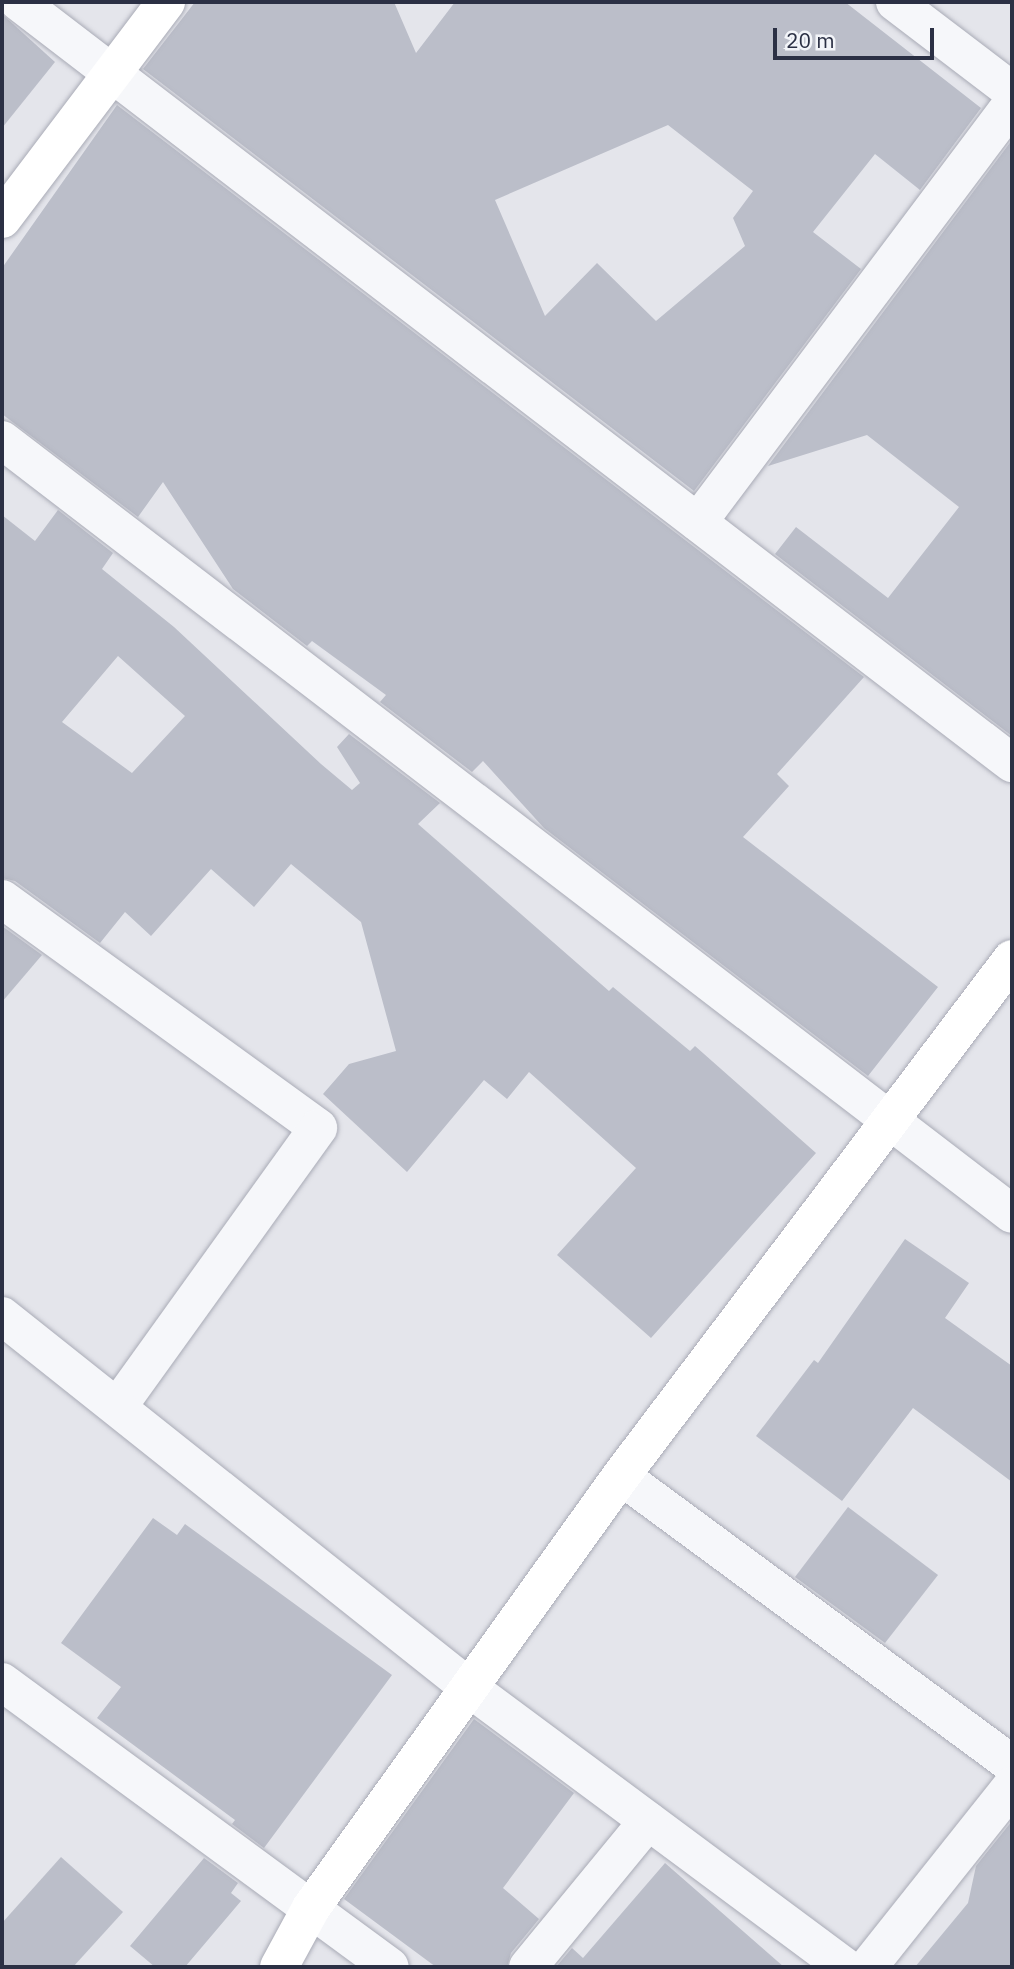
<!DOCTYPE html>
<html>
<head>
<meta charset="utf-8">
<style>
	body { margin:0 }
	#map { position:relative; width:1014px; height:1969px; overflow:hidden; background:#e4e5eb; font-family:"IBM Plex Sans",sans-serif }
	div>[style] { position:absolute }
	.building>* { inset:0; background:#bbbec9 }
	.roads { filter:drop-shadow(0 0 2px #a9abb6) drop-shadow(0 0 2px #a9abb6) }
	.street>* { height:38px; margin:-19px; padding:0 19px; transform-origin:19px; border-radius:19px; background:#f6f7fa }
	.secondary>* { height:38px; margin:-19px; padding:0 19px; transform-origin:19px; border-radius:19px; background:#fff }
	.primary>* { height:38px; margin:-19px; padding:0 19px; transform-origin:19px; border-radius:19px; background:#fff }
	span { translate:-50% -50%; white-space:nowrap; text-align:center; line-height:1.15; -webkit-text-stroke:7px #f3f5f9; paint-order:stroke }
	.frame { position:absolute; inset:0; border:4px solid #2b3044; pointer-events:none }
	.scale { position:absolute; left:773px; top:28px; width:161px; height:32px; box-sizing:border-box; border:4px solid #2b3044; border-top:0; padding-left:9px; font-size:21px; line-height:24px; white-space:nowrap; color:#2b3044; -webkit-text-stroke:5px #f3f5f9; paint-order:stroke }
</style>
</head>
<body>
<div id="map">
	<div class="building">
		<i style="clip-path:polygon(evenodd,195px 2px,394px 2px,416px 53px,455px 2px,845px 2px,981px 108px,920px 190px,875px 154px,813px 232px,861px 269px,694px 491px,143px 69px,195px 2px,668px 125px,753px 191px,733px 218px,745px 246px,656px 321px,597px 263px,545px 316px,495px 200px,668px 125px)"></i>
		<i style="clip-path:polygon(2px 14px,55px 62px,2px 128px)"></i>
		<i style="clip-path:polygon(117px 105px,864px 677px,777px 774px,789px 786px,743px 837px,938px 987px,868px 1076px,544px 828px,483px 761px,472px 772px,380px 702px,386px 695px,312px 641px,307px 646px,233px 589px,163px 482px,138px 517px,2px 414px,2px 268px)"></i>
		<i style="clip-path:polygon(1012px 140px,1012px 736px,775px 554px,796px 527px,888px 598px,959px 507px,867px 435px,768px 466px)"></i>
		<i style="clip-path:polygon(evenodd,58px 510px,113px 553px,102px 569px,174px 627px,321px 764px,352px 790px,360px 783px,337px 747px,349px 734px,440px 803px,418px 824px,609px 991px,613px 987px,690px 1051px,695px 1046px,816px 1153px,651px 1338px,557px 1255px,636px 1168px,529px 1072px,507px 1099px,484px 1080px,407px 1172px,323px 1094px,349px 1064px,396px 1051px,361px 922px,291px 864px,254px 907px,211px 869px,151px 936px,125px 912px,100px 943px,15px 881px,2px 878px,2px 515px,35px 541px,58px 510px,118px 656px,185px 716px,132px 773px,62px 722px,118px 656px)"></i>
		<i style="clip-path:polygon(2px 926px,42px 955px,2px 1002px)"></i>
		<i style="clip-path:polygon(905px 1239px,969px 1283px,945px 1318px,1012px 1366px,1012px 1482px,913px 1408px,842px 1501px,756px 1436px,814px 1360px,818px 1363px)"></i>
		<i style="clip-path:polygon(848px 1507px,938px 1575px,885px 1643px,795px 1577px)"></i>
		<i style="clip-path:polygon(153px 1518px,177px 1535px,185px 1524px,392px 1675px,264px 1848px,232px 1824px,235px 1820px,97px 1718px,121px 1687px,61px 1643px)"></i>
		<i style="clip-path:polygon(474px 1719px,574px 1793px,503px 1888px,539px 1919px,511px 1953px,507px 1967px,436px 1967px,344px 1899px)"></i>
		<i style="clip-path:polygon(1012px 1821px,1012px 1967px,915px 1967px,968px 1903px,976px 1866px)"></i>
		<i style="clip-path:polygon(61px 1857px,123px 1912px,73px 1967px,2px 1967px,2px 1923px)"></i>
		<i style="clip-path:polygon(204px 1858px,238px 1883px,231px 1893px,241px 1901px,185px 1967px,155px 1967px,130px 1946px)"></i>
		<i style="clip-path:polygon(665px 1863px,784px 1967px,556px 1967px,572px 1948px,583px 1958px)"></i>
	</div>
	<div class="roads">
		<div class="street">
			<i style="left:19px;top:2px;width:1251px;rotate:37.47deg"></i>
			<i style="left:895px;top:2px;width:147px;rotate:37.3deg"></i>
			<i style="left:2px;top:440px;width:1272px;rotate:37.46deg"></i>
			<i style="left:698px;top:522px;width:523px;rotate:-53.09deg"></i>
			<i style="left:2px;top:899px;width:390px;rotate:35.9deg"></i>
			<i style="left:318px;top:1128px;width:341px;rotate:125.7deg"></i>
			<i style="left:2px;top:1316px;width:601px;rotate:38.51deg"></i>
			<i style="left:472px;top:1690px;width:465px;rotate:36.6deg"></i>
			<i style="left:621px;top:1476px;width:486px;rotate:36.4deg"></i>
			<i style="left:2px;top:1682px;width:481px;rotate:36.3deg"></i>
			<i style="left:528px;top:1967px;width:189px;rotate:-50.6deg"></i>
			<i style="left:868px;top:1967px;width:231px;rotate:-51.5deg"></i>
		</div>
		<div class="secondary">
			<i style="left:2px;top:219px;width:272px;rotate:-52.9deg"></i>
		</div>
		<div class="primary">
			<i style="left:279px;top:1967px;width:67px;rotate:-61.5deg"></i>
			<i style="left:311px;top:1908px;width:532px;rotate:-54.34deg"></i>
			<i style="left:621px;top:1476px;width:648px;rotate:-52.9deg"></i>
		</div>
	</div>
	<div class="frame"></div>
	<div class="scale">20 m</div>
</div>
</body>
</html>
